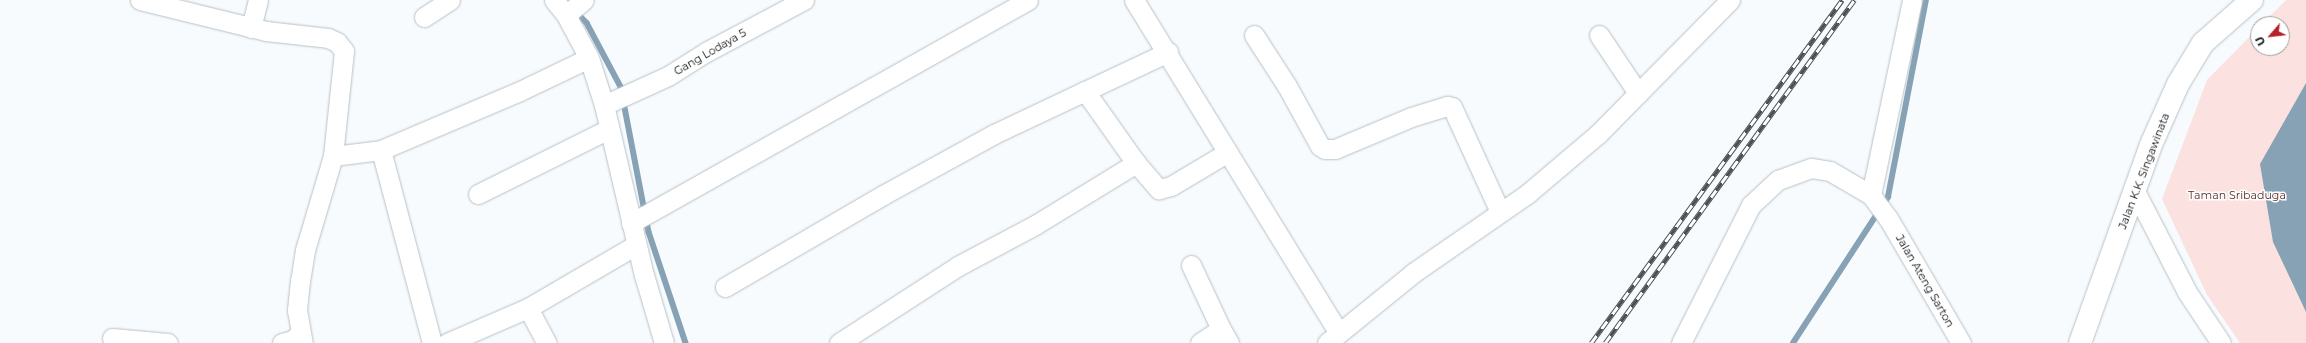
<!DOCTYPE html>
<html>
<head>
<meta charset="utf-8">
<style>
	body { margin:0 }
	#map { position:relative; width:2306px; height:343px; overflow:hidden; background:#f7fbfe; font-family:Montserrat,sans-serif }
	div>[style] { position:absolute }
	.green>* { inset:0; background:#fbe2e0 }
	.water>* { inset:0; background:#87a2b4 }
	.stream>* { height:5.5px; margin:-2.75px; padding:0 2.75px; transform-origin:2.75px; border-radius:2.75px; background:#87a2b4 }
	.roads { filter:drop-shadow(0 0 1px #b7c1c7) drop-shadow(0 0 1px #b7c1c7) }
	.minor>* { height:19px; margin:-9.5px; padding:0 9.5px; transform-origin:9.5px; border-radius:9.5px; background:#fff }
	.tertiary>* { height:22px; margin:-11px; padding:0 11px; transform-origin:11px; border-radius:11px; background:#fff }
	.rail>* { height:4.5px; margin-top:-2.25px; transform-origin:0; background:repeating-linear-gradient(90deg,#fff 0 9px,#4b4f51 0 18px); box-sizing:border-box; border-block:1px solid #4b4f51 }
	span { translate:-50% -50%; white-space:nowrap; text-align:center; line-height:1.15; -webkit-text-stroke:3px #fff; paint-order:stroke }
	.street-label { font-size:11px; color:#090d0f }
	.park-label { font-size:11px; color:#5a2a28 }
	.north { position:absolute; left:2250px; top:16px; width:40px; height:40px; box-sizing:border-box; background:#fff; border:1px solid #9d9e9f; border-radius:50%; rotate:242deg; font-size:11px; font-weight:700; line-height:16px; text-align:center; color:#090d0f }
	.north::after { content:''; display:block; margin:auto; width:14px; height:18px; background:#b4232d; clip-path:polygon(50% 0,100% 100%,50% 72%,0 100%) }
</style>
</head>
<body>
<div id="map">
	<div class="green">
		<i style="clip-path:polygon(2286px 0,2306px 0,2306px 343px,2240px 343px,2207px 295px,2162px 199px,2207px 80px,2258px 28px,2258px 48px,2282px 48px,2282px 24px,2262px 24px)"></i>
	</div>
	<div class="water">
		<i style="clip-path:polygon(2306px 83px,2306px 312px,2273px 242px,2260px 164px)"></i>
	</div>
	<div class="stream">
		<i style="left:575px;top:11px;width:17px;rotate:45deg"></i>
		<i style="left:587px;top:23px;width:72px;rotate:62deg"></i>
		<i style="left:621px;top:87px;width:148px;rotate:79.1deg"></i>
		<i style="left:649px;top:232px;width:117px;rotate:71.6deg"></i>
		<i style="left:1793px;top:343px;width:174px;rotate:-56.9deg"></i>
		<i style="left:1888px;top:197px;width:201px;rotate:-79.1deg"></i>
	</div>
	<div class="roads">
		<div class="minor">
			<i style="left:140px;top:0;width:130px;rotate:13.8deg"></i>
			<i style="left:266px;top:31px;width:62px;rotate:6.4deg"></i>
			<i style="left:328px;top:38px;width:10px;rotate:24deg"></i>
			<i style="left:337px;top:42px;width:11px;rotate:52deg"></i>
			<i style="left:344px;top:51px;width:106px;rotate:96deg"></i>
			<i style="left:333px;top:156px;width:98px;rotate:106.6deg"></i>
			<i style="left:305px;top:250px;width:31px;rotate:99deg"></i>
			<i style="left:300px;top:281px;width:29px;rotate:96deg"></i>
			<i style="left:297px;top:310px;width:34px;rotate:80deg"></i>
			<i style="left:554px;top:0;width:19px;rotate:51deg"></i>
			<i style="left:566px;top:15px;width:49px;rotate:61.9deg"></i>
			<i style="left:589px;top:58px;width:49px;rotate:72.3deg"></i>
			<i style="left:604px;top:105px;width:175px;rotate:76.8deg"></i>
			<i style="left:644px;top:275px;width:71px;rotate:73.6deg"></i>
			<i style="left:1134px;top:0;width:390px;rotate:58.4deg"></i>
			<i style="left:566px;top:15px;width:23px;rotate:-40deg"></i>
			<i style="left:424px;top:17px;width:31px;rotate:-33deg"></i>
			<i style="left:251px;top:28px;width:29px;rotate:-76deg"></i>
			<i style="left:1254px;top:35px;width:61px;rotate:57.1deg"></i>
			<i style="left:1287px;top:86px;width:68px;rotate:61.2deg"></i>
			<i style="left:1320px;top:146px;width:6px;rotate:31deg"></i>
			<i style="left:1325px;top:149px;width:10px"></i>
			<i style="left:1335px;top:149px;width:82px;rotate:-22.8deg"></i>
			<i style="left:1411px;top:117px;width:38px;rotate:-17deg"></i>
			<i style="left:1447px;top:106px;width:5px;rotate:11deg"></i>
			<i style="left:1452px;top:107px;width:115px;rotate:65.4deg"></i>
			<i style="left:1599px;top:35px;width:70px;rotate:56.1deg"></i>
			<i style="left:1085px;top:91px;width:92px;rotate:-25.2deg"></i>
			<i style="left:604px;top:105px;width:70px;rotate:-24.4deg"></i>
			<i style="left:668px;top:76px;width:45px;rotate:-32.3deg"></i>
			<i style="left:706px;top:52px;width:111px;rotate:-28deg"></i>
			<i style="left:381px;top:150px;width:200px;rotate:75.2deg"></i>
			<i style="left:333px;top:156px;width:48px;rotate:-7.1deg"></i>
			<i style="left:381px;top:150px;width:151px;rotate:-23deg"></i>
			<i style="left:520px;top:91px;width:76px;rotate:-25.6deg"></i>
			<i style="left:2136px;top:193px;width:111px;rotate:62.7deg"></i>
			<i style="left:2187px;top:292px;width:61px;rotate:56.3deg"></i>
			<i style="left:478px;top:194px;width:146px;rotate:-26.4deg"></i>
			<i style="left:1871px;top:195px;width:199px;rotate:-78.1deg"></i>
			<i style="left:631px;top:223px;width:455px;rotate:-29.3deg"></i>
			<i style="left:1191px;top:265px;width:71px;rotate:64.9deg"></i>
			<i style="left:725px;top:287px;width:183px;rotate:-30.2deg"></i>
			<i style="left:883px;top:195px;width:127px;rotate:-28.8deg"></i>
			<i style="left:994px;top:134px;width:101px;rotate:-25.3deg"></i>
			<i style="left:1085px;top:91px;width:88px;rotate:54.7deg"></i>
			<i style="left:1136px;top:163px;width:35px;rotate:49deg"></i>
			<i style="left:1159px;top:189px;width:12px;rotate:-14deg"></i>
			<i style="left:1171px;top:186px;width:66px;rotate:-30.8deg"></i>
			<i style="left:528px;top:308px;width:40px;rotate:62deg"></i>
			<i style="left:112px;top:338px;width:56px;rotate:5.1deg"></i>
			<i style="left:282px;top:343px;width:11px;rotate:-15deg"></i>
			<i style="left:293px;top:340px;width:10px;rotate:-45deg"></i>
			<i style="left:447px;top:343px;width:88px;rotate:-23.4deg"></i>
			<i style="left:528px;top:308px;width:125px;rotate:-30.3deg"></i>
			<i style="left:839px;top:343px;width:142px;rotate:-32.9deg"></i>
			<i style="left:958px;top:266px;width:87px;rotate:-28deg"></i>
			<i style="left:1035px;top:225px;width:119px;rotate:-31.5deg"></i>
			<i style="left:1200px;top:343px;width:25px;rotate:-34deg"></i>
			<i style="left:1221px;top:329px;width:16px;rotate:60deg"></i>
			<i style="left:1327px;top:343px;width:111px;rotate:-39.1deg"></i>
			<i style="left:1413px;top:273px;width:139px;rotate:-34.7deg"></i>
			<i style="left:1527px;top:194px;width:93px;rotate:-40.2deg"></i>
			<i style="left:1598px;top:134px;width:188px;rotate:-45.4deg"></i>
			<i style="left:1681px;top:343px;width:155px;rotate:-63.1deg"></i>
			<i style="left:1751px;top:205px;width:37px;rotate:-43deg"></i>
			<i style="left:1778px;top:180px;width:35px;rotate:-20deg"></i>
			<i style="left:1811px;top:168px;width:19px;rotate:9deg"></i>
			<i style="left:1830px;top:171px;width:48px;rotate:30.3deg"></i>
			<i style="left:1871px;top:195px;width:29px;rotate:54deg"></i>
			<i style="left:1888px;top:218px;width:145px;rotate:59.7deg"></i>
		</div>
		<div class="tertiary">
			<i style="left:2080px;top:343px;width:208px;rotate:-70.3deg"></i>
			<i style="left:2150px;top:147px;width:69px;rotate:-66deg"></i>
			<i style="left:2178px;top:84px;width:48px;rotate:-58.6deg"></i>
			<i style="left:2203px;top:43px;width:65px;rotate:-41.3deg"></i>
		</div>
	</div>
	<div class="rail">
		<i style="left:1591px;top:343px;width:425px;rotate:-53.8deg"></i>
		<i style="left:1605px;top:343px;width:424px;rotate:-54deg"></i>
	</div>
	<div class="street-label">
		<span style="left:710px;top:52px;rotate:-30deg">Gang Lodaya 5</span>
		<span style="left:2144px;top:171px;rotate:-69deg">Jalan K.K. Singawinata</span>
		<span style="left:1925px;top:281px;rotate:60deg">Jalan Ateng Sarton</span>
	</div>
	<div class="park-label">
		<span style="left:2237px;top:195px">Taman Sribaduga</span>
	</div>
	<div class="north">U</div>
</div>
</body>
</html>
